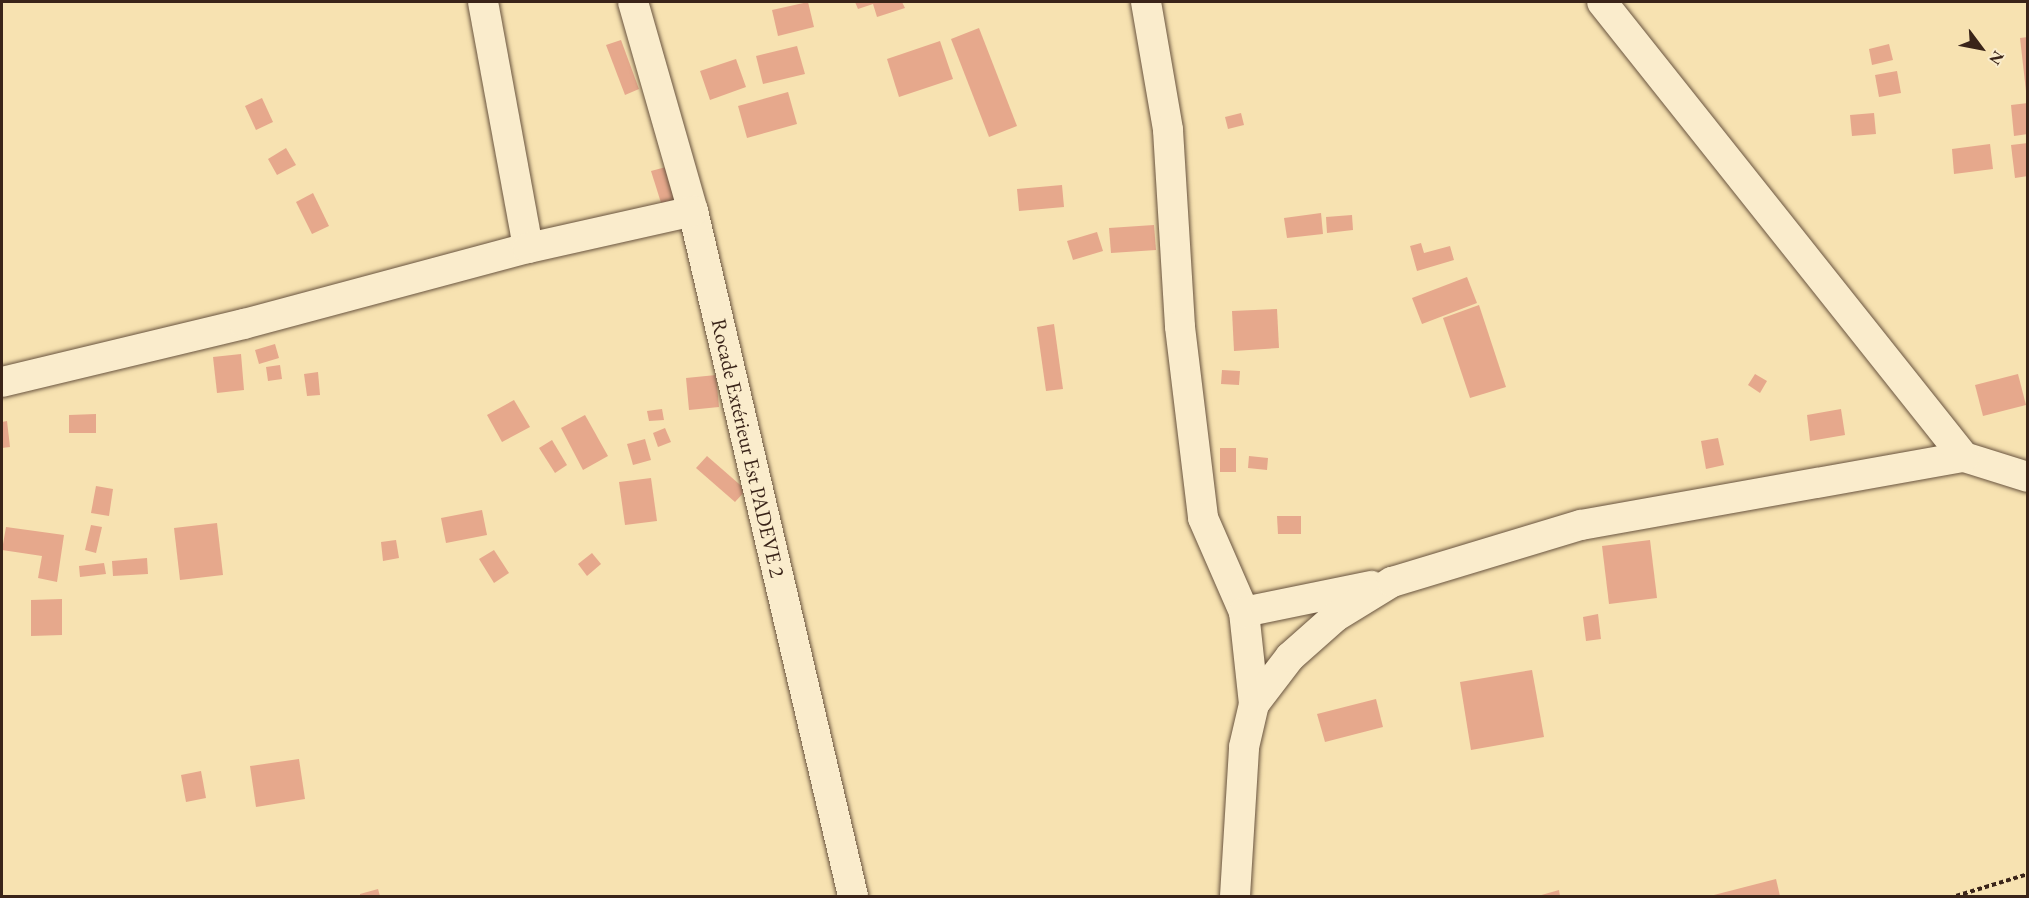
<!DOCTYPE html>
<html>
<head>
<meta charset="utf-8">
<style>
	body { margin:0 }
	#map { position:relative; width:2029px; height:898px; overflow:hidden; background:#f7e2b1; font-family:"EB Garamond",serif }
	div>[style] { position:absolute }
	.building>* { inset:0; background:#e6a88c }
	.path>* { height:4px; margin-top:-2px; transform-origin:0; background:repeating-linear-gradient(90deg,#3a2419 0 4.5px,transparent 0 7.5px) }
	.roads { filter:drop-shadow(0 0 2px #69543f) drop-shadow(0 0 2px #69543f) }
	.street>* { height:30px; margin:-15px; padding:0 15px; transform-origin:15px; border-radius:15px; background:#faeccc }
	span { translate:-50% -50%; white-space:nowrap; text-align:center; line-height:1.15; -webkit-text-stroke:5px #faeccc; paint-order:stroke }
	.street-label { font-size:21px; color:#3a2419 }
	.frame { position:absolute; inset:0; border:3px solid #3a2419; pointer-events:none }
	.north { position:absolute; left:1951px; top:18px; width:60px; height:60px; -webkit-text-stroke:4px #faeccc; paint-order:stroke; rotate:122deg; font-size:16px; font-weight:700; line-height:24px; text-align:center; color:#3a2419 }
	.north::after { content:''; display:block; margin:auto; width:21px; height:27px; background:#3a2419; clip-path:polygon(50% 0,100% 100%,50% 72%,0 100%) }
</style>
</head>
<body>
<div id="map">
	<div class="building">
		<i style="clip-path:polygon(808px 2px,814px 27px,778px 36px,772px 10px)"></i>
		<i style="clip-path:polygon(855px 2px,902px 2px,905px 8px,877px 17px,873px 4px,858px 9px)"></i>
		<i style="clip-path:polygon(979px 28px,1017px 126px,989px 137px,951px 39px)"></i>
		<i style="clip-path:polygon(2028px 37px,2028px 91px,2026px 91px,2020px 38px)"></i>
		<i style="clip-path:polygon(621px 40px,639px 89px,625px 95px,606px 45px)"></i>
		<i style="clip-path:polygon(940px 41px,953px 79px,899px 97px,887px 59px)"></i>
		<i style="clip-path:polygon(1889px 44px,1893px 60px,1872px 65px,1869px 49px)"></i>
		<i style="clip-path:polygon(797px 46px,805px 74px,763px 84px,756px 56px)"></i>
		<i style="clip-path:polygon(736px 59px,746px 87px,710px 100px,700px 71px)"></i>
		<i style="clip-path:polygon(1897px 71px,1901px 93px,1879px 97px,1875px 75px)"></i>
		<i style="clip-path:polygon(788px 92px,797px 124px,747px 138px,738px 106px)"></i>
		<i style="clip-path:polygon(262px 98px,273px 122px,256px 130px,245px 106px)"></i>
		<i style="clip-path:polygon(2028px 103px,2028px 134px,2014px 136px,2011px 105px)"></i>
		<i style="clip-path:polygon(1241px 113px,1244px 125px,1228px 129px,1225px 117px)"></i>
		<i style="clip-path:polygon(1874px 113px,1876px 134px,1852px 136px,1850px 115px)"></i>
		<i style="clip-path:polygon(2028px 143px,2028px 176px,2015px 178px,2011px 145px)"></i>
		<i style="clip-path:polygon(1990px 144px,1993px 169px,1954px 174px,1952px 149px)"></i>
		<i style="clip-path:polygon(286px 148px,296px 165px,277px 175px,268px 159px)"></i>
		<i style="clip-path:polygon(666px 167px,677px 205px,663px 209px,651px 171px)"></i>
		<i style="clip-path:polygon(1062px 185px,1064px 207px,1019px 211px,1017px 189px)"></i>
		<i style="clip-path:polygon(313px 193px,329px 226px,312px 234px,296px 202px)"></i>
		<i style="clip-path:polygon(1321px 213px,1323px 234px,1287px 238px,1284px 218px)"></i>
		<i style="clip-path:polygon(1352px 215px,1353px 230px,1327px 233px,1326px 217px)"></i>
		<i style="clip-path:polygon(1154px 225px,1156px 250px,1111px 253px,1109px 228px)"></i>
		<i style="clip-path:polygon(1097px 232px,1103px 251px,1073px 260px,1067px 241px)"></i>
		<i style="clip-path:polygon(1421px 243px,1424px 253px,1450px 246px,1454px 260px,1417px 271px,1410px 246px)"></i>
		<i style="clip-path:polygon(1467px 277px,1477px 303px,1422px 324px,1412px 298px)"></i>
		<i style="clip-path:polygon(1479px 305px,1506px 387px,1470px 398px,1443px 318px)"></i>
		<i style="clip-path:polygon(1277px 309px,1279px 348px,1234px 351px,1232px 311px)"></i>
		<i style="clip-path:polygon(1054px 324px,1063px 389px,1046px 391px,1037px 327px)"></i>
		<i style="clip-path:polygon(275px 344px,279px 358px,259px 364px,255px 350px)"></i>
		<i style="clip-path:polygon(241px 354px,244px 390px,217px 393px,213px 357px)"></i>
		<i style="clip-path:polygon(280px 365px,282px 379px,268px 381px,266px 367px)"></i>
		<i style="clip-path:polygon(1222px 370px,1240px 371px,1239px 385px,1221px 384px)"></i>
		<i style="clip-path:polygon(318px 372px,320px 395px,307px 396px,304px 374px)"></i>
		<i style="clip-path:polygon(1755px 374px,1767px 381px,1760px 393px,1748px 385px)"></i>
		<i style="clip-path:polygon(2018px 374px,2026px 405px,1983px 416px,1975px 385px)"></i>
		<i style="clip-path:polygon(716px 375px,719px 407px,689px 410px,686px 378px)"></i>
		<i style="clip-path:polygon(514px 400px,530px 427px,502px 442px,487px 415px)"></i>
		<i style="clip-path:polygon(662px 409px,664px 420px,649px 421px,647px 411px)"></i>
		<i style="clip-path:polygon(1841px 409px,1845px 435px,1810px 441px,1807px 415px)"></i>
		<i style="clip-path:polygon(96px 414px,96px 433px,69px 433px,69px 415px)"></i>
		<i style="clip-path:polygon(585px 415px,608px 456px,583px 470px,561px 428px)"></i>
		<i style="clip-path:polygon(7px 421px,10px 447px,2px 448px,2px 422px)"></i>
		<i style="clip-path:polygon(665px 428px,671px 442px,658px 447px,653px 433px)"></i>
		<i style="clip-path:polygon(1718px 438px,1724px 465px,1706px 469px,1701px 441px)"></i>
		<i style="clip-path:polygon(645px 439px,651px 460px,633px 465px,627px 444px)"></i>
		<i style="clip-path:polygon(552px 440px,567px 465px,555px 473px,539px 448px)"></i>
		<i style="clip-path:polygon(1220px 448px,1236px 448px,1236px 472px,1220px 472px)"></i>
		<i style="clip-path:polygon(707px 456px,746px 490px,735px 502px,696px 468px)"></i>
		<i style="clip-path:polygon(1249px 456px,1268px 458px,1267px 470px,1248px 468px)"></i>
		<i style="clip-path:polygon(651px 478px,657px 521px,625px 525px,619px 482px)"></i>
		<i style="clip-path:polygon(96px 486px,113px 489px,109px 516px,91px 513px)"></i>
		<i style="clip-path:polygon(482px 510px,487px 535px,446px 543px,441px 518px)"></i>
		<i style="clip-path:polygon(1277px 516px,1301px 516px,1301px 534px,1278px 534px)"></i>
		<i style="clip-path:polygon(217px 523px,223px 575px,180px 580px,174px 528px)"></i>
		<i style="clip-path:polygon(91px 525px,102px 527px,96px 553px,85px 550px)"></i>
		<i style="clip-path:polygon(6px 527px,64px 535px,57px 582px,38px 578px,42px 556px,2px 550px)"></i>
		<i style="clip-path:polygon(396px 540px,399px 558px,383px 561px,381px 542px)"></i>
		<i style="clip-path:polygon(1650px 540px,1657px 598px,1609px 604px,1602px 546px)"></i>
		<i style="clip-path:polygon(494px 550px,509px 573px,494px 583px,479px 559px)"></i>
		<i style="clip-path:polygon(592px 553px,601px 564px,587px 576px,578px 564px)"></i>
		<i style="clip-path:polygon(147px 558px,148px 574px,113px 576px,112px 561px)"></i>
		<i style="clip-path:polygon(104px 563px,106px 574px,80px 577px,79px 566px)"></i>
		<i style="clip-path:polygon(62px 599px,62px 635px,31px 636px,31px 600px)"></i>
		<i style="clip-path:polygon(1598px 614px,1601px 639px,1586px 641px,1583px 617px)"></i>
		<i style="clip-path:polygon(1532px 670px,1544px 737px,1471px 750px,1460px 682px)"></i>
		<i style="clip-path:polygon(1376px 699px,1383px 727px,1325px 742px,1317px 714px)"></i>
		<i style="clip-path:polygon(299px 759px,305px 799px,256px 807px,250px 766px)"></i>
		<i style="clip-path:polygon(201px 771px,206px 798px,186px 802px,181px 775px)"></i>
		<i style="clip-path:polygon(1776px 879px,1780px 896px,1710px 896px)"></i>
		<i style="clip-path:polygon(378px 889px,380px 896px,360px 896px,360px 894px)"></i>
		<i style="clip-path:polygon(1559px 890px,1560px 896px,1538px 896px)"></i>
	</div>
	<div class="path">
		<i style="left:1956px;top:896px;width:75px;rotate:-17deg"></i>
	</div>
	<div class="roads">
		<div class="street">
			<i style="left:483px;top:2px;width:250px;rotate:79.6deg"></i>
			<i style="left:633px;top:2px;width:217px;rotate:74deg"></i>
			<i style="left:693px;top:211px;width:703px;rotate:76.85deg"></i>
			<i style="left:1146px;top:2px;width:130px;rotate:80.2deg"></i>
			<i style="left:1168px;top:130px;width:197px;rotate:86.5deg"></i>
			<i style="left:1180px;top:327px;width:192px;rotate:83.1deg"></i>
			<i style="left:1203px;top:518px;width:103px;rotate:66.4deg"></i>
			<i style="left:1244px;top:612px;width:93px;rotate:83.8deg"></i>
			<i style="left:2px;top:382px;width:249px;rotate:-13.5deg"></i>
			<i style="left:244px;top:324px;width:294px;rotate:-15deg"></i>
			<i style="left:528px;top:248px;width:169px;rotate:-12.6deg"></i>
			<i style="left:1964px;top:457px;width:67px;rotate:17.4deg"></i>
			<i style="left:1244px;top:612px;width:130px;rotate:-11.6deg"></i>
			<i style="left:1235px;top:896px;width:149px;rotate:-86.5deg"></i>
			<i style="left:1244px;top:747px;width:44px;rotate:-76.9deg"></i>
			<i style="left:1254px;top:704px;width:59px;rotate:-52.5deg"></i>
			<i style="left:1290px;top:657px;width:60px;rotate:-41.6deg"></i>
			<i style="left:1335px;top:617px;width:67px;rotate:-31.6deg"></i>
			<i style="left:1392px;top:582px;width:197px;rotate:-16.8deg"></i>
			<i style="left:1581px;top:525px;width:389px;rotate:-10.1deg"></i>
			<i style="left:1964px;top:457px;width:581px;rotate:-128.51deg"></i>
		</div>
	</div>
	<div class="street-label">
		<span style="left:748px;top:448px;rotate:77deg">Rocade Extérieur Est PADEVE 2</span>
	</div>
	<div class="frame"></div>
	<div class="north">N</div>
</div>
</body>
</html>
